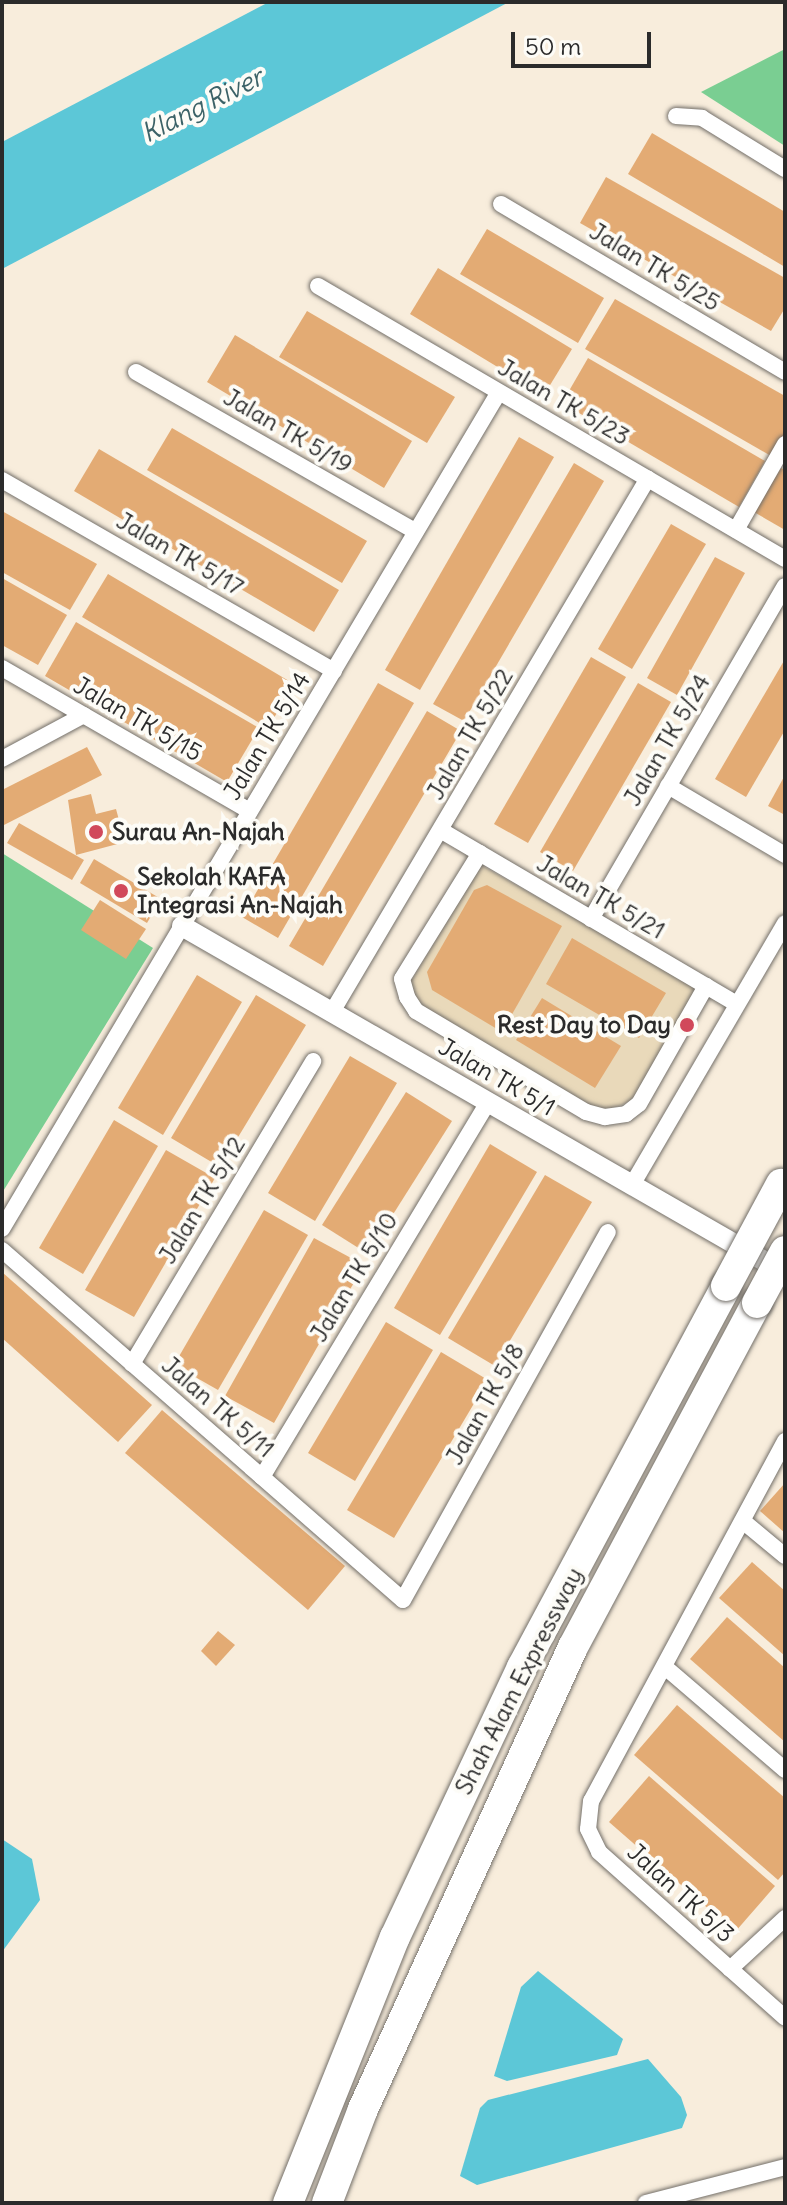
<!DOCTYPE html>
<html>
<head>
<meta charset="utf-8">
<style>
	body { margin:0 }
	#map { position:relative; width:787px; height:2205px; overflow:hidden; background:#f8eddc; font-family:Delius,sans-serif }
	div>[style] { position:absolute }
	.built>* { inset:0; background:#e9d9ba }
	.green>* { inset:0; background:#7ace92 }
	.water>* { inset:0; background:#5cc7d7 }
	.building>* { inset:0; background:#e3ab74 }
	.roads { filter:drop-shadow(0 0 2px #736f69) drop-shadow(0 0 2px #736f69) }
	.minor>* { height:16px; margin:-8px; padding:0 8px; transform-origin:8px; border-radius:8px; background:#fff }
	.tertiary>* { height:20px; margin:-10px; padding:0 10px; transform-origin:10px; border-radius:10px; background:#fff }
	.motorway>* { height:30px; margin:-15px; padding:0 15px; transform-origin:15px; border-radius:15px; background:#fff }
	.bridges { filter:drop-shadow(0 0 2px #736f69) drop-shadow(0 0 2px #736f69) }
	.motorway-bridge>* { height:30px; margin:-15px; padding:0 15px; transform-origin:15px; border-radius:15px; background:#fff }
	.dots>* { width:22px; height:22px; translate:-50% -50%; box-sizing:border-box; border:4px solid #fdfcf7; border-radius:50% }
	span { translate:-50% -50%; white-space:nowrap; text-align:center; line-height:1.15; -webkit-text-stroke:8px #fdfcf7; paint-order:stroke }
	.street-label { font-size:24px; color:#2b2b2b }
	.poi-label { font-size:24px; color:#2b2b2b; font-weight:700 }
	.left { translate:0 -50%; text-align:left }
	.right { translate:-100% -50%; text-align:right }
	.water-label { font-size:26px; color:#3c6267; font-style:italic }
	.frame { position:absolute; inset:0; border:4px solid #2b2b2b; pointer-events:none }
	.scale { position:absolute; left:511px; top:32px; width:140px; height:36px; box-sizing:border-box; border:4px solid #2b2b2b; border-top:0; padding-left:10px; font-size:24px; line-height:28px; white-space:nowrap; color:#2b2b2b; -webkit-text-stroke:6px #fdfcf7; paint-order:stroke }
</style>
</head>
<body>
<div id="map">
	<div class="built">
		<i style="clip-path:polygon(481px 865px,697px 988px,634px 1100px,606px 1111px,588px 1105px,421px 1005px,413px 994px,411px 981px)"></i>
	</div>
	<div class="green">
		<i style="clip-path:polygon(785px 49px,785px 146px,701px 92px)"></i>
		<i style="clip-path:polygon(2px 853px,153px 948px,2px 1193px)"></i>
	</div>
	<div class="water">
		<i style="clip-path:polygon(269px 2px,509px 2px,2px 269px,2px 142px)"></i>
		<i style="clip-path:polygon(2px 1839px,32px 1859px,40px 1900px,2px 1952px)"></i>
		<i style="clip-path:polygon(538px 1971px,623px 2039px,617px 2055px,507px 2081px,494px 2076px,521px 1987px)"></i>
		<i style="clip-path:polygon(648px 2059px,681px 2097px,687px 2115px,682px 2128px,477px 2185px,460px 2176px,480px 2108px,488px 2100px)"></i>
	</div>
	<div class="building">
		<i style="clip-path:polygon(652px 133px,785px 212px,785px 267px,628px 174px)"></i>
		<i style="clip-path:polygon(606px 177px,785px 278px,785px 308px,771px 331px,580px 223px)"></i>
		<i style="clip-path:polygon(487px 229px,604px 298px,578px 343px,460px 274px)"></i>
		<i style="clip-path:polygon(438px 268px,572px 349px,544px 395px,410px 314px)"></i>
		<i style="clip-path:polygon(615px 299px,785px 396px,785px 432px,771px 456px,585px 349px)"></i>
		<i style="clip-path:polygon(307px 311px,455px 397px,427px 443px,279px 357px)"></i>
		<i style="clip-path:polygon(235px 335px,412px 441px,384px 488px,207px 382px)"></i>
		<i style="clip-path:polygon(588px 358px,765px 461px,739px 507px,562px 403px)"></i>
		<i style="clip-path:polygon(172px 428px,367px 541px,342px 583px,147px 470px)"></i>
		<i style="clip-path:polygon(519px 437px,554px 457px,420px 690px,385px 670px)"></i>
		<i style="clip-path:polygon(99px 449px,339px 590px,314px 632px,74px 491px)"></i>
		<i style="clip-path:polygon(574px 463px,604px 481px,464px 721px,433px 704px)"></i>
		<i style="clip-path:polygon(781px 468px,785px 470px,785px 530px,754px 512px)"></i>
		<i style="clip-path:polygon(2px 511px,97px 564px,70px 610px,2px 572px)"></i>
		<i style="clip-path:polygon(671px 524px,706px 544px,632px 669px,598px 649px)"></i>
		<i style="clip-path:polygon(715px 557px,745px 573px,677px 695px,647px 678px)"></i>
		<i style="clip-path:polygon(108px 574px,294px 684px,268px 728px,82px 617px)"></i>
		<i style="clip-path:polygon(2px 578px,67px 615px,38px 665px,2px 645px)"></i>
		<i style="clip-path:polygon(76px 622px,259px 728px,227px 782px,45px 676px)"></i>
		<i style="clip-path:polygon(591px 657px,626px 677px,528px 843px,494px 824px)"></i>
		<i style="clip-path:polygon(785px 659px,785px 730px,746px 797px,715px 779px)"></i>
		<i style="clip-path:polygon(378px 683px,414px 703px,278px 938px,242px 917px)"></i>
		<i style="clip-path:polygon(638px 683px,671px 702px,573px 871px,540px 852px)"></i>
		<i style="clip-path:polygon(427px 711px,461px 731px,323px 966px,289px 946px)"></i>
		<i style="clip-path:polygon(87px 747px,102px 775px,2px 826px,2px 790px)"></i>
		<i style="clip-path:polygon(785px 775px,785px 815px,768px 806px)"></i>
		<i style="clip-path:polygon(91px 794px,96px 814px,116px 809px,125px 842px,76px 855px,68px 800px)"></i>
		<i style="clip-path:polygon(19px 823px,84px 860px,72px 880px,7px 843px)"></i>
		<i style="clip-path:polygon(94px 859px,161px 899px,147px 923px,80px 883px)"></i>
		<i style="clip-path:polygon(487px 885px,562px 926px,502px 1032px,432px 990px,427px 972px,474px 890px)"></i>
		<i style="clip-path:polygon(100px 900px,146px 929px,126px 959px,81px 930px)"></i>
		<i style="clip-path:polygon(572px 938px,666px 993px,639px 1038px,546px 984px)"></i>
		<i style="clip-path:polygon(197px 975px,242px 1002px,163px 1135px,118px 1108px)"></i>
		<i style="clip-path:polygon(256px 995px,306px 1025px,220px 1167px,171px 1138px)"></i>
		<i style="clip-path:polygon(542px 998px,621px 1046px,595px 1088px,516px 1040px)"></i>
		<i style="clip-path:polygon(350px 1056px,397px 1083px,315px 1221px,268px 1193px)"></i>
		<i style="clip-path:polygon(406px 1092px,452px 1121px,368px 1254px,322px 1225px)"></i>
		<i style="clip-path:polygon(114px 1120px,158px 1146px,83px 1274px,39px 1248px)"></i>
		<i style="clip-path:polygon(490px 1144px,537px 1172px,440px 1335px,394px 1308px)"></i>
		<i style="clip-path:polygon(166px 1150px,215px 1178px,134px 1317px,85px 1290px)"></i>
		<i style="clip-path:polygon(545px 1175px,592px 1202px,495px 1366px,448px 1338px)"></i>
		<i style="clip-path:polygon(264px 1210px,308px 1235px,218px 1390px,174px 1365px)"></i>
		<i style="clip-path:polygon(314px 1238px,364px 1265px,274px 1423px,225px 1396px)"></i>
		<i style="clip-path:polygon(2px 1272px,152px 1405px,118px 1442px,2px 1338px)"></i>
		<i style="clip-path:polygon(386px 1322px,433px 1350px,355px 1481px,308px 1453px)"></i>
		<i style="clip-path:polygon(441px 1352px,488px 1380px,394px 1538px,347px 1510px)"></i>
		<i style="clip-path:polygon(162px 1410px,345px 1566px,308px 1610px,125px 1453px)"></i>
		<i style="clip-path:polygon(785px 1483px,785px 1533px,760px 1511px)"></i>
		<i style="clip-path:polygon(752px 1562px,785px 1591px,785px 1656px,719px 1598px)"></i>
		<i style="clip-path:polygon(727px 1617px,785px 1668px,785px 1742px,690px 1659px)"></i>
		<i style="clip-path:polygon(218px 1631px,235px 1645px,216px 1666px,201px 1651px)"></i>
		<i style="clip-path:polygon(677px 1705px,785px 1798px,785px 1872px,778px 1880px,634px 1755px)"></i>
		<i style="clip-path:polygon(649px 1776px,775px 1886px,735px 1932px,609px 1822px)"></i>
	</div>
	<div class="roads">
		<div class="minor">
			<i style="left:676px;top:116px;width:26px;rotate:4deg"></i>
			<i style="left:702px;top:118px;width:97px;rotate:31.6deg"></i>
			<i style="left:501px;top:204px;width:330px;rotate:30.6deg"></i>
			<i style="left:318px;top:286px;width:541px;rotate:30.31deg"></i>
			<i style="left:136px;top:372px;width:322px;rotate:29.7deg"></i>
			<i style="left:2px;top:480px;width:383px;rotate:29.9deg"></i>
			<i style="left:736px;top:530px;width:99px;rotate:-60.3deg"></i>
			<i style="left:2px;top:668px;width:286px;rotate:30deg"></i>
			<i style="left:2px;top:759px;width:93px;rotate:-28.2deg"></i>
			<i style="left:668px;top:786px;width:136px;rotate:30.5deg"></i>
			<i style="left:442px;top:831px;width:342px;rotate:30.4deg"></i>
			<i style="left:480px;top:853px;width:148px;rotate:121.8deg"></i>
			<i style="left:402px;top:979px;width:19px;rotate:74deg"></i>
			<i style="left:407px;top:997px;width:17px;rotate:57deg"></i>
			<i style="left:416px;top:1011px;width:198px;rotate:30.7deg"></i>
			<i style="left:586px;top:1112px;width:20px;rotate:15deg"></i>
			<i style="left:605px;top:1117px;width:21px;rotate:-8deg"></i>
			<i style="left:626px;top:1114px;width:16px;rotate:-38deg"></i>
			<i style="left:639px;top:1104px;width:136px;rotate:-60.4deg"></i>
			<i style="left:591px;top:919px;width:385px;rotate:-59.8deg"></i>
			<i style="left:332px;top:1012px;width:620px;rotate:-59.38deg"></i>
			<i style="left:632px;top:1185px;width:303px;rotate:-59.7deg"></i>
			<i style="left:2px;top:1229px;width:973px;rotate:-59.3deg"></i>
			<i style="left:2px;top:1250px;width:532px;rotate:41.12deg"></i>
			<i style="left:403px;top:1600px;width:421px;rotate:-60.9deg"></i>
			<i style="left:132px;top:1364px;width:353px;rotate:-59.1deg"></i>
			<i style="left:785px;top:1441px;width:409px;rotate:118.3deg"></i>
			<i style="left:591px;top:1801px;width:28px;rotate:96deg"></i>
			<i style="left:588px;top:1829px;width:25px;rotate:64deg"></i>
			<i style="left:599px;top:1852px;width:249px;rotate:41.7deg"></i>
			<i style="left:262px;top:1477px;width:438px;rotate:-58.9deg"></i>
			<i style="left:744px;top:1522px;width:53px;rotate:39.7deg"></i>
			<i style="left:665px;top:1667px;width:158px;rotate:40.6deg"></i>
			<i style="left:730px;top:1969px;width:75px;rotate:-42.8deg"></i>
			<i style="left:646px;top:2203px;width:144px;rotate:-14.5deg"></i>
		</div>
		<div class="tertiary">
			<i style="left:182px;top:926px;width:696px;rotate:29.92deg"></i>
		</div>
		<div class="motorway">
			<i style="left:288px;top:2203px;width:287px;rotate:-68.1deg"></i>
			<i style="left:395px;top:1937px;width:298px;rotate:-64.8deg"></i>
			<i style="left:522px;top:1667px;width:432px;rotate:-61.8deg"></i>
			<i style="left:327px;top:2203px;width:101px;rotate:-69deg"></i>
			<i style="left:363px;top:2109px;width:507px;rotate:-65.56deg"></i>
			<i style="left:573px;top:1647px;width:390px;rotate:-61.9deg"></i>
		</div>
	</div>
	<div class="bridges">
		<div class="motorway-bridge">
			<i style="left:726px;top:1286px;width:116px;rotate:-61.7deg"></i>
			<i style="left:757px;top:1303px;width:59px;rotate:-61.7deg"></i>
		</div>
	</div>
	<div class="dots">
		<i style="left:96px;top:832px;background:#d1495b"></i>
		<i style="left:121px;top:891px;background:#d1495b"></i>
		<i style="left:687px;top:1025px;background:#d1495b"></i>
	</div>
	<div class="street-label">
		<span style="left:655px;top:267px;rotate:31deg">Jalan TK 5/25</span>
		<span style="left:564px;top:402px;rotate:30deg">Jalan TK 5/23</span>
		<span style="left:288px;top:431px;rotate:30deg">Jalan TK 5/19</span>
		<span style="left:180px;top:554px;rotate:30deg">Jalan TK 5/17</span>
		<span style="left:138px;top:719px;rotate:30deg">Jalan TK 5/15</span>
		<span style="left:470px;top:734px;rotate:-60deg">Jalan TK 5/22</span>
		<span style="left:267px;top:736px;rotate:-59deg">Jalan TK 5/14</span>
		<span style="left:667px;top:740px;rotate:-60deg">Jalan TK 5/24</span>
		<span style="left:601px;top:897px;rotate:30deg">Jalan TK 5/21</span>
		<span style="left:497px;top:1077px;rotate:30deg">Jalan TK 5/1</span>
		<span style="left:202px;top:1200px;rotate:-59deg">Jalan TK 5/12</span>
		<span style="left:354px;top:1277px;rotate:-59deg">Jalan TK 5/10</span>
		<span style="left:485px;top:1404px;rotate:-61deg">Jalan TK 5/8</span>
		<span style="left:218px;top:1407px;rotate:41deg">Jalan TK 5/11</span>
		<span style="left:519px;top:1681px;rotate:-63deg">Shah Alam Expressway</span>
		<span style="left:681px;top:1893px;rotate:42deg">Jalan TK 5/3</span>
	</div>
	<div class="poi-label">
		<span class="left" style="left:112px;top:832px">Surau An-Najah</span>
		<span class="left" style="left:137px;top:891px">Sekolah KAFA<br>Integrasi An-Najah</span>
		<span class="right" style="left:671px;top:1025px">Rest Day to Day</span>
	</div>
	<div class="water-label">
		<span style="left:202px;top:105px;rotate:-27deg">Klang River</span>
	</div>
	<div class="frame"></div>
	<div class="scale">50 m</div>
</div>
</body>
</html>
